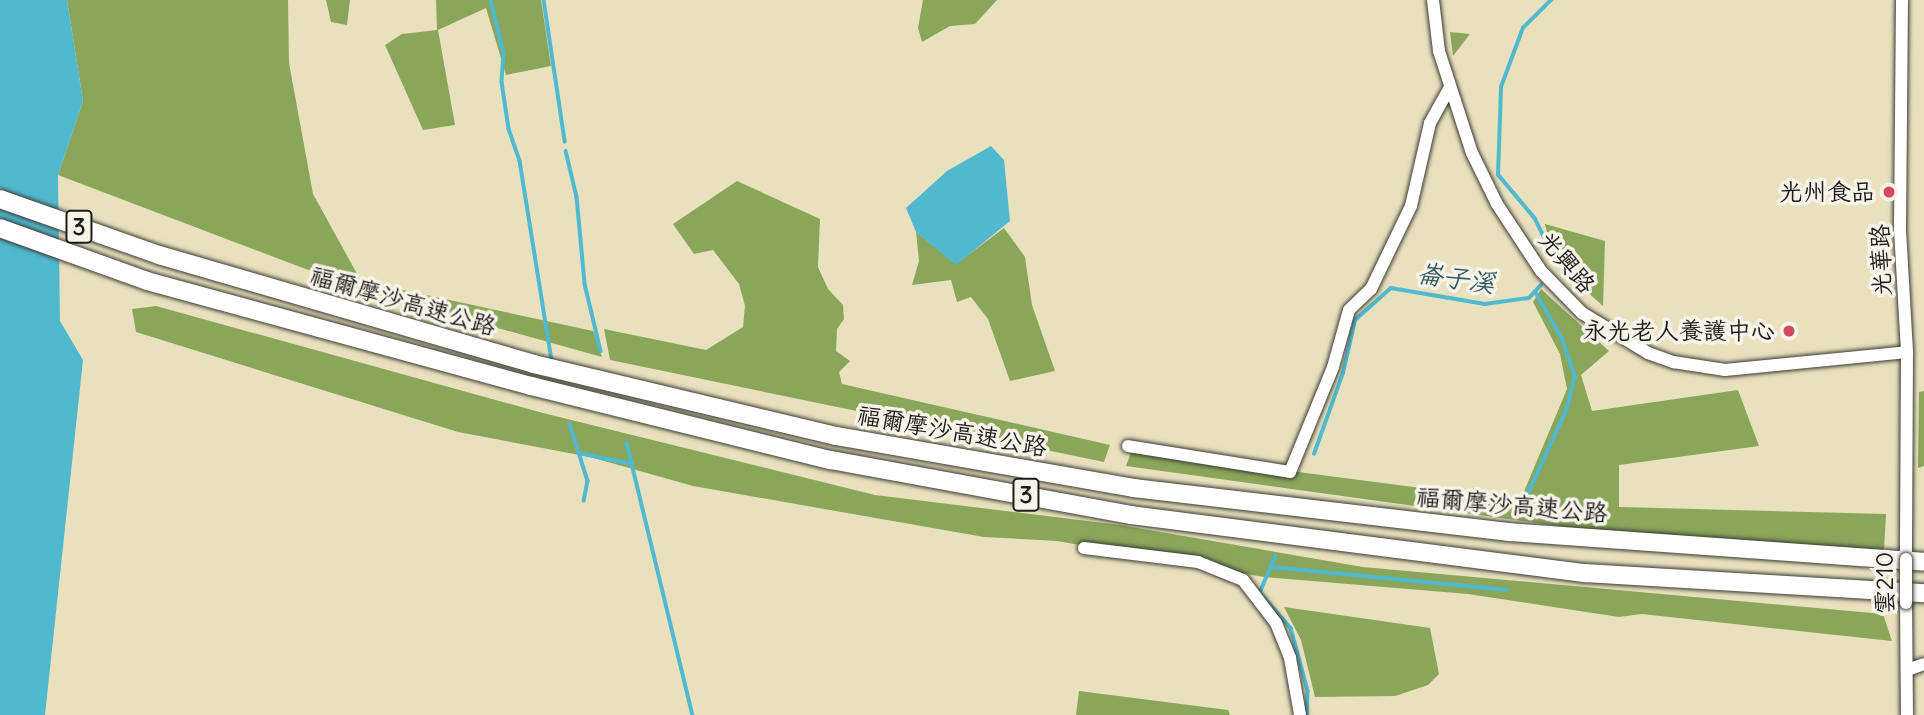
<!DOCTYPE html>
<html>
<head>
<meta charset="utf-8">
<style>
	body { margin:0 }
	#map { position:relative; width:1924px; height:715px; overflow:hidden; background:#e9e1be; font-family:Delius,"LXGW WenKai TC",sans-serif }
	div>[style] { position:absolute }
	.forest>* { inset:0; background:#89a65a }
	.water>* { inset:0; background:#51b9cf }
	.stream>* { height:3.5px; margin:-1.75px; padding:0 1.75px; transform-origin:1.75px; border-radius:1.75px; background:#51b9cf }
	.roads { filter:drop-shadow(0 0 2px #3b3a34) drop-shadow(0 0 2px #3b3a34) }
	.minor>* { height:12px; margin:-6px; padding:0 6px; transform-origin:6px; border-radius:6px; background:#fff }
	.highway>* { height:18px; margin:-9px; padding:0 9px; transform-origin:9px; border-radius:9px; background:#fff }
	.bridges { filter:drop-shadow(0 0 2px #3b3a34) drop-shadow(0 0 2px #3b3a34) }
	.minor-bridge>* { height:12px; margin:-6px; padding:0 6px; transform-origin:6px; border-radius:6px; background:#fff }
	.dots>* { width:19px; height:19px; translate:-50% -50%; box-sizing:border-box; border:4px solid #f7f3e8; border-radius:50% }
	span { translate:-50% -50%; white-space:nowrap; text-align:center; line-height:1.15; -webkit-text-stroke:7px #f7f3e8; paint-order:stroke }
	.shield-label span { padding:2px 5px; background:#f7f3e8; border:2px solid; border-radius:5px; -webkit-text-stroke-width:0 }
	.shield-label { font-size:23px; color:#1c1c1c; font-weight:700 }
	.poi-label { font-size:24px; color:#1c1c1c }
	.right { translate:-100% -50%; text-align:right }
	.street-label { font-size:24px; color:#1c1c1c }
	.water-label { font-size:26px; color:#315b64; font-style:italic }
</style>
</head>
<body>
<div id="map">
	<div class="forest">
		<i style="clip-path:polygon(67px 0,288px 0,289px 63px,313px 194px,361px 281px,593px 331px,602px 357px,361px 290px,58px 175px,83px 101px)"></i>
		<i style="clip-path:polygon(326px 0,350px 0,347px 25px,331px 22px)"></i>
		<i style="clip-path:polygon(436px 0,541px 0,551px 66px,506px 75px,486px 8px,438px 30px,455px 125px,423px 130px,385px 45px,402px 34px,437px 30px)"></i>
		<i style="clip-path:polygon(923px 0,997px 0,975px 24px,950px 26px,922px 42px,918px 28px)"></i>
		<i style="clip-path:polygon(1450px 32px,1470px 34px,1453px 56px)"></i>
		<i style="clip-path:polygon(737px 181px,820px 219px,818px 267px,828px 289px,843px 305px,844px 319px,837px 329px,836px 351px,850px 361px,839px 372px,842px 384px,1110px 445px,1104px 462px,610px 360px,604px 329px,706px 350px,743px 327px,745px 306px,739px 284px,713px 250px,694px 254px,673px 224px)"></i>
		<i style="clip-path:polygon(1545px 224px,1605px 241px,1603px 306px,1575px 281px,1552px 252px)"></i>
		<i style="clip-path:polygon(1004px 228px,1025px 257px,1032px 305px,1055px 371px,1010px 381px,988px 319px,971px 297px,957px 302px,951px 280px,912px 285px,919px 261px,916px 232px,956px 264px)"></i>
		<i style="clip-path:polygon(1541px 289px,1609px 351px,1581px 375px,1592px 411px,1738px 390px,1759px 446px,1619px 465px,1619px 507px,1886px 514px,1884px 550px,1581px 529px,1126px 466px,1132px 450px,1520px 501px,1567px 389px,1560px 354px,1533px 302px)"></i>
		<i style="clip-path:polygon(156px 306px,543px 413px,875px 495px,1120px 525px,1363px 567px,1883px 614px,1892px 641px,1642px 614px,1619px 617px,1468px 594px,1264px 577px,1057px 541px,984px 537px,693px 486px,590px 457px,458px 432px,136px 332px,132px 309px)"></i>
		<i style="clip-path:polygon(1924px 391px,1924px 466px,1918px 468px,1919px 392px)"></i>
		<i style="clip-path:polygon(1284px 607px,1430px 628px,1439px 674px,1428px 685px,1395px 696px,1315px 697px,1301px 640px)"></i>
		<i style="clip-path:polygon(1079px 691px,1228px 710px,1230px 715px,1076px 715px)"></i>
	</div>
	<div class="water">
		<i style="clip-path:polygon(0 0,67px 0,83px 101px,58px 175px,60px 321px,83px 360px,45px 715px,0 715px)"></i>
		<i style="clip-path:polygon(991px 146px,1004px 160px,1010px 221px,956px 265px,916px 232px,906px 208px,947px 171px)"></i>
	</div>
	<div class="stream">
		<i style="left:491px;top:0;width:55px;rotate:76.2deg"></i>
		<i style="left:504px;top:53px;width:29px;rotate:94deg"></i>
		<i style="left:502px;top:82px;width:48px;rotate:81.5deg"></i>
		<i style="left:509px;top:129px;width:34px;rotate:71deg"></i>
		<i style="left:520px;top:161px;width:203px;rotate:80.9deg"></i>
		<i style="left:544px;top:0;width:143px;rotate:81.5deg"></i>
		<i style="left:566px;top:151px;width:47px;rotate:76.6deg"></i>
		<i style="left:577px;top:197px;width:87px;rotate:84.7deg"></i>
		<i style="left:585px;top:284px;width:69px;rotate:76.6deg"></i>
		<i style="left:1548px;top:246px;width:30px;rotate:-116deg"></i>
		<i style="left:1535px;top:219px;width:57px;rotate:-130.1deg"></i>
		<i style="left:1498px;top:175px;width:88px;rotate:-88deg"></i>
		<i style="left:1501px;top:87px;width:63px;rotate:-69.6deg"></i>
		<i style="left:1523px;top:28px;width:40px;rotate:-45deg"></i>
		<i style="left:570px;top:424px;width:60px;rotate:72.5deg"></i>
		<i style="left:588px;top:481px;width:20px;rotate:101deg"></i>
		<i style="left:627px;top:443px;width:280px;rotate:76.4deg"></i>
		<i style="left:579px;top:453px;width:54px;rotate:11.7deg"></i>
		<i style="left:1314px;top:454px;width:86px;rotate:-70.3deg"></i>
		<i style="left:1343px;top:373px;width:54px;rotate:-77.2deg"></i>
		<i style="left:1355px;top:320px;width:48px;rotate:-41.6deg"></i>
		<i style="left:1391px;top:288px;width:95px;rotate:9.7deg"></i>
		<i style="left:1485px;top:304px;width:44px;rotate:-7.8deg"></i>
		<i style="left:1529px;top:298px;width:18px;rotate:-47deg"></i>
		<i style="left:1519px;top:513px;width:115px;rotate:-65.4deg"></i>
		<i style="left:1567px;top:408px;width:32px;rotate:-76deg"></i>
		<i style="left:1575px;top:377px;width:40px;rotate:-108.9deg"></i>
		<i style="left:1562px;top:339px;width:54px;rotate:-119.9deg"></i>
		<i style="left:1276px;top:556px;width:40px;rotate:113.4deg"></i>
		<i style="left:1260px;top:593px;width:47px;rotate:48.5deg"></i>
		<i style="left:1291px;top:628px;width:65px;rotate:74.9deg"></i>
		<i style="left:1308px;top:691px;width:24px;rotate:92deg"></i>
		<i style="left:1272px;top:567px;width:236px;rotate:5.6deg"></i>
	</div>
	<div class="roads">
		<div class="minor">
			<i style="left:1433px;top:0;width:51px;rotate:83.3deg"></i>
			<i style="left:1439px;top:51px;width:107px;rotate:72.1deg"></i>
			<i style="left:1472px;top:153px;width:57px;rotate:63.9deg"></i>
			<i style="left:1497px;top:204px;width:80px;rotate:56.7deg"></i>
			<i style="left:1541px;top:271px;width:59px;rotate:45.7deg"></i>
			<i style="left:1582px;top:313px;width:77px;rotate:31.2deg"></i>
			<i style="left:1648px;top:353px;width:27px;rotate:20deg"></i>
			<i style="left:1673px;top:362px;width:53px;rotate:8.7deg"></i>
			<i style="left:1725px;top:370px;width:183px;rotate:-5.6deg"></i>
			<i style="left:1902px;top:0;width:230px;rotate:90.5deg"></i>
			<i style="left:1900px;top:230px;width:122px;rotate:86.7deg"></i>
			<i style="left:1907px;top:352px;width:207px;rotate:90.3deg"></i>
			<i style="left:1128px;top:446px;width:164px;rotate:9.1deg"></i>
			<i style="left:1290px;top:472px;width:113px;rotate:-67.7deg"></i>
			<i style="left:1333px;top:367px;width:59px;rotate:-74.3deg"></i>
			<i style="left:1349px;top:310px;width:30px;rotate:-44deg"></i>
			<i style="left:1371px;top:289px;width:92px;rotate:-64.3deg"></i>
			<i style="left:1411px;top:206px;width:85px;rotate:-77.1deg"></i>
			<i style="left:1430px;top:123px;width:41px;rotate:-60.9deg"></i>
			<i style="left:1084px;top:548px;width:115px;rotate:7deg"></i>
			<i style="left:1198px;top:562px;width:48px;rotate:21.8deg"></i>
			<i style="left:1243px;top:580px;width:54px;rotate:52.5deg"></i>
			<i style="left:1276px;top:623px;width:38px;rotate:68deg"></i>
			<i style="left:1290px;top:658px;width:58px;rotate:80deg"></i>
			<i style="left:1906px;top:603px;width:112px;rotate:89.5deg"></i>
			<i style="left:1907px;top:670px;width:18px;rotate:-19deg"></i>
		</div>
		<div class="highway">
			<i style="left:0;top:199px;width:169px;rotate:19.4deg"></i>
			<i style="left:159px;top:255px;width:391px;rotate:16.2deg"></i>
			<i style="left:534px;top:364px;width:310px;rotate:13.4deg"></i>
			<i style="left:836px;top:436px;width:303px;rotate:9.9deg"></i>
			<i style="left:1134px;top:488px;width:378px;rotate:6.7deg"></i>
			<i style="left:1509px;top:532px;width:416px;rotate:4.1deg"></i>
			<i style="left:0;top:228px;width:156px;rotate:19.8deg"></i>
			<i style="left:147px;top:281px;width:398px;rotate:15.3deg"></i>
			<i style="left:531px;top:386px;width:309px;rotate:13.9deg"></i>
			<i style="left:831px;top:460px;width:305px;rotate:10.4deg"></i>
			<i style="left:1131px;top:515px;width:458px;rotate:7.3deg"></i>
			<i style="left:1585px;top:573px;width:340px;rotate:3.4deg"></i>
		</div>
	</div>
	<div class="bridges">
		<div class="minor-bridge">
			<i style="left:1906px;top:559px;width:44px;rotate:90deg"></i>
		</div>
	</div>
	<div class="dots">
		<i style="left:1889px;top:192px;background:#d1495b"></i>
		<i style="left:1789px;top:331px;background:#d1495b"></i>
	</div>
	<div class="shield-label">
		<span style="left:79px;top:227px">3</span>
		<span style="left:1026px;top:495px">3</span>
	</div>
	<div class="poi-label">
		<span class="right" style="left:1875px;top:192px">光州食品</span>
		<span class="right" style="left:1775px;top:331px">永光老人養護中心</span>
	</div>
	<div class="street-label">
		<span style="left:1881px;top:260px;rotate:-92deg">光華路</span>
		<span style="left:1567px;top:262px;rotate:50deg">光興路</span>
		<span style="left:403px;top:301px;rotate:16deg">福爾摩沙高速公路</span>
		<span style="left:952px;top:431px;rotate:10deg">福爾摩沙高速公路</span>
		<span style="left:1512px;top:505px;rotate:5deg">福爾摩沙高速公路</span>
		<span style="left:1885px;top:583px;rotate:-90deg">雲210</span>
	</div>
	<div class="water-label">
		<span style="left:1456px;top:278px;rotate:8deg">崙子溪</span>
	</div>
</div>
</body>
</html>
